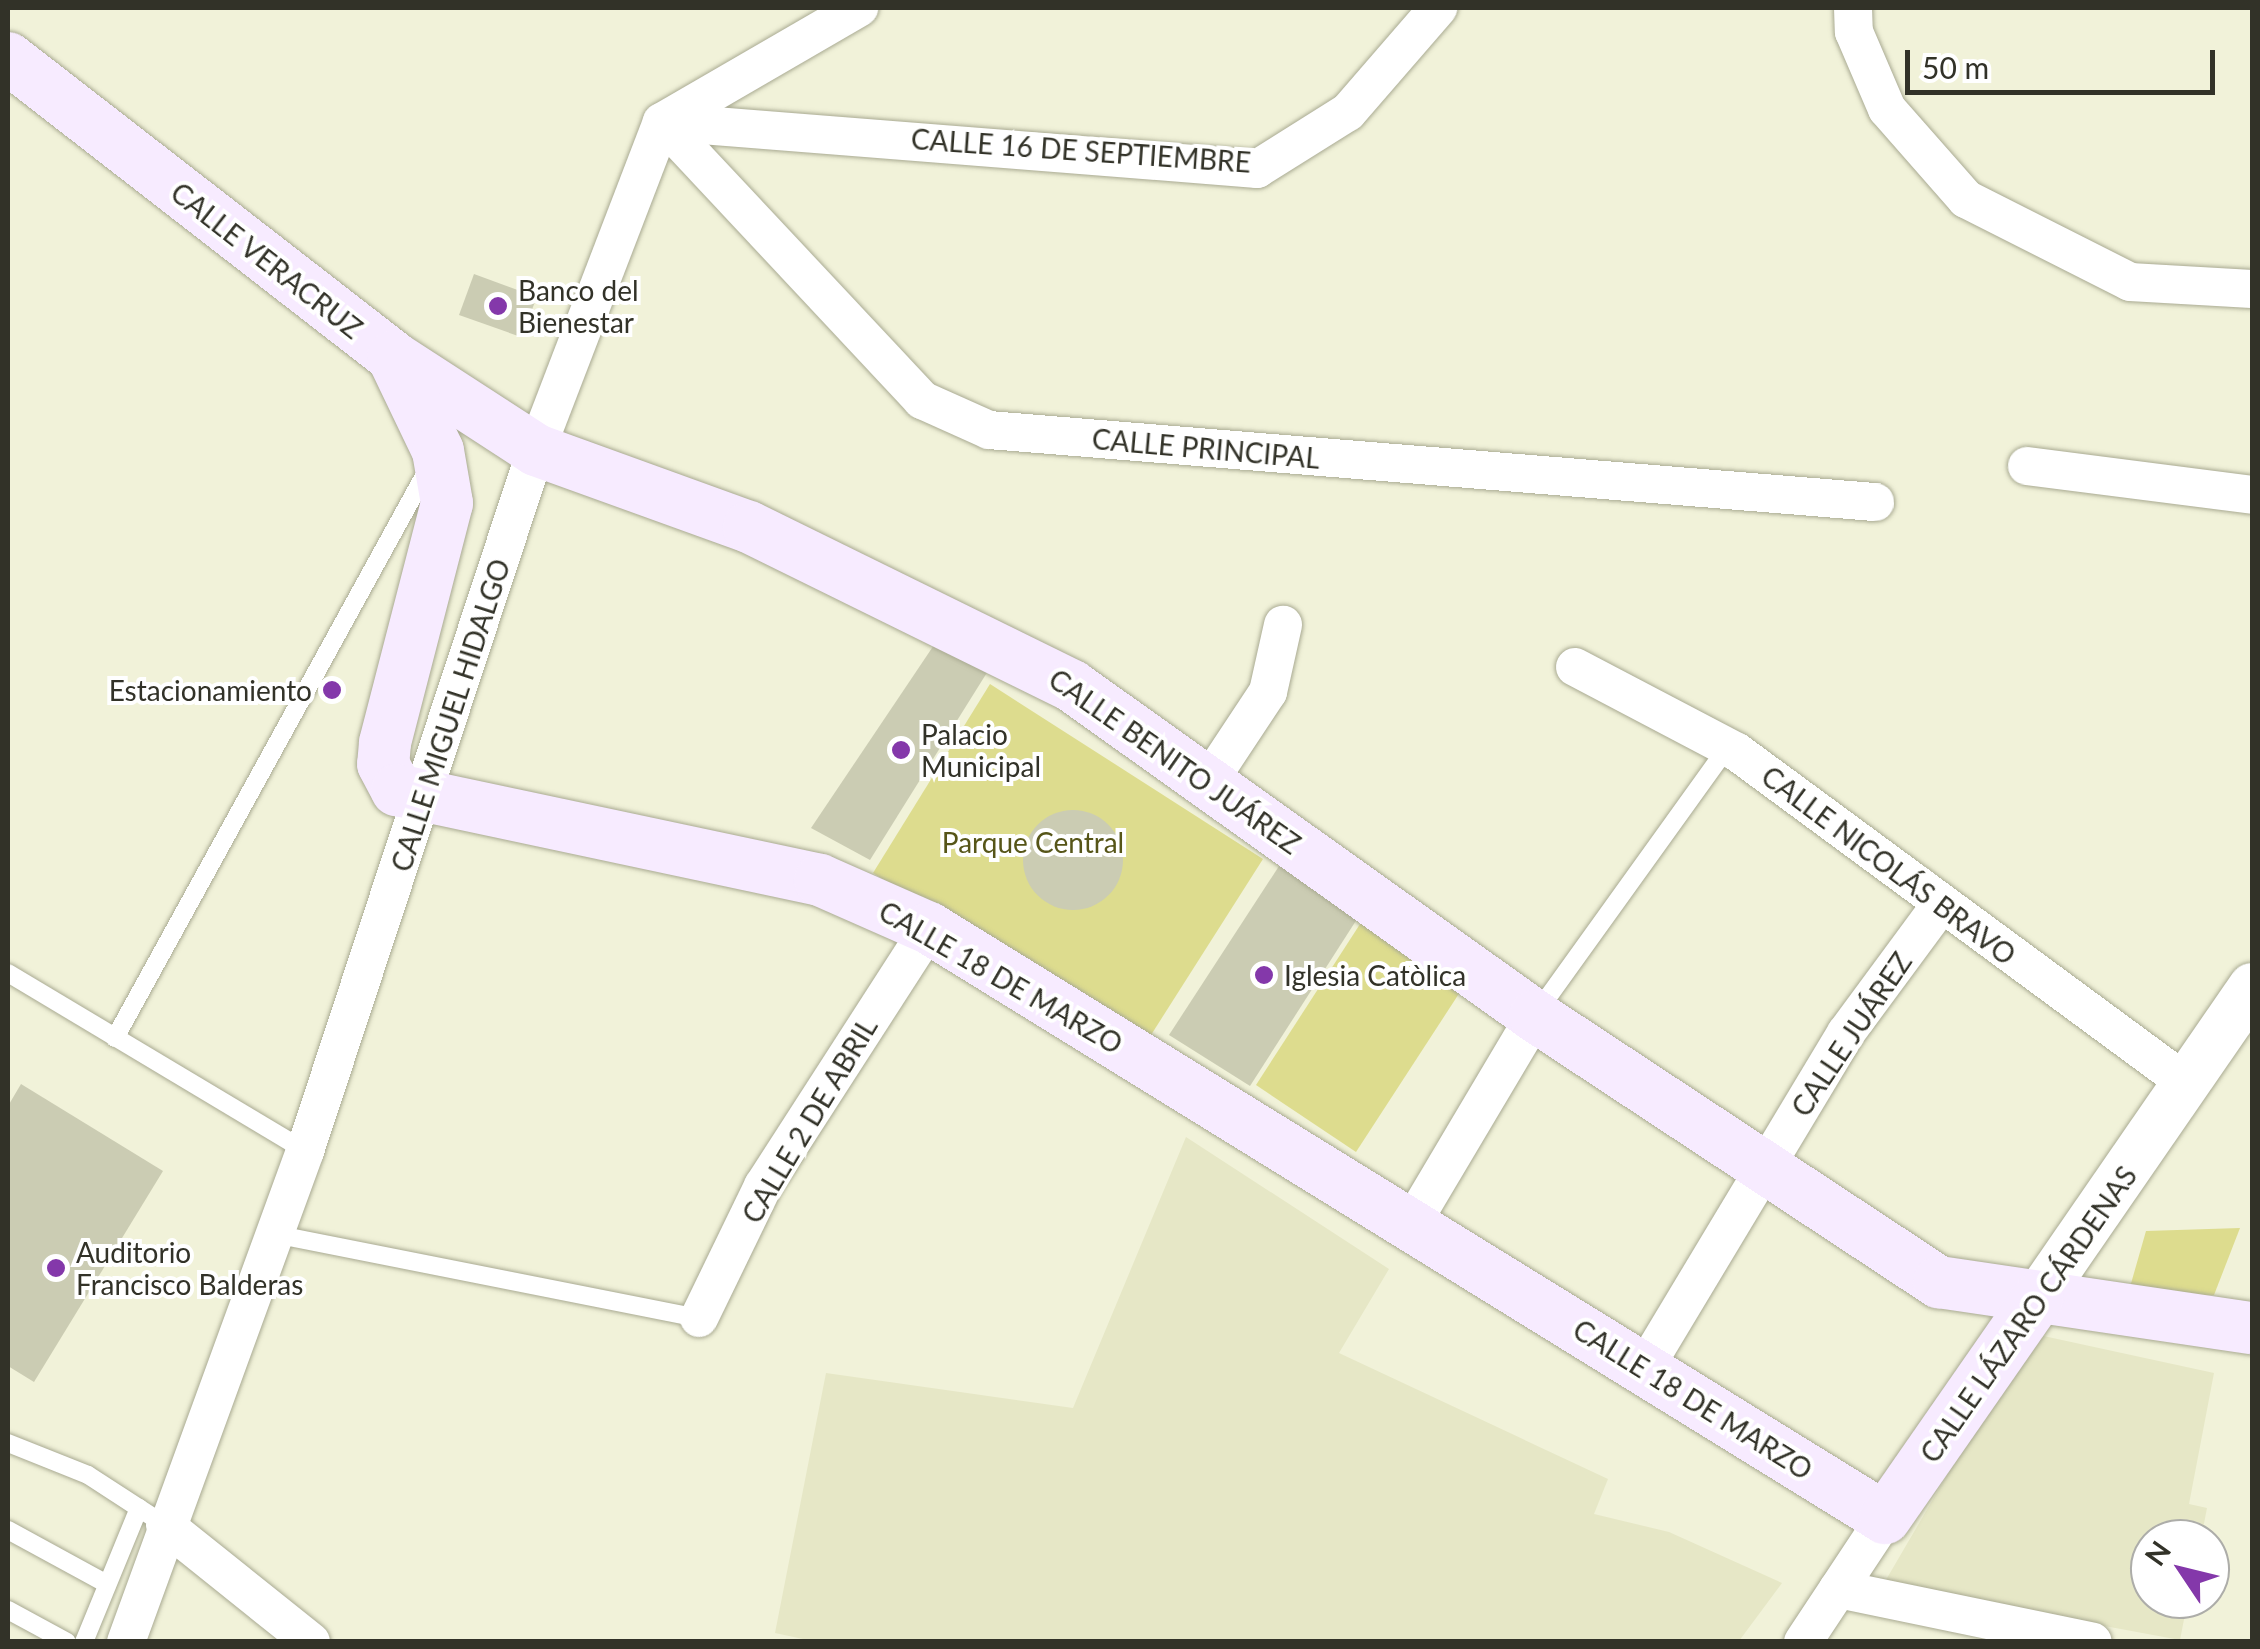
<!DOCTYPE html>
<html>
<head>
<meta charset="utf-8">
<style>
	body { margin:0 }
	#map { position:relative; width:2260px; height:1649px; overflow:hidden; background:#f1f2d9; font-family:Lato,sans-serif }
	div>[style] { position:absolute }
	.built>* { inset:0; background:#e6e7c6 }
	.green>* { inset:0; background:#dddc8e }
	.building>* { inset:0; background:#cbccb3 }
	.round { border-radius:50% }
	.roads { filter:drop-shadow(0 0 2px #a9aa92) drop-shadow(0 0 2px #a9aa92) }
	.service>* { height:18px; margin:-9px; padding:0 9px; transform-origin:9px; border-radius:9px; background:#fff }
	.minor>* { height:38px; margin:-19px; padding:0 19px; transform-origin:19px; border-radius:19px; background:#fff }
	.tertiary>* { height:48px; margin:-24px; padding:0 24px; transform-origin:24px; border-radius:24px; background:#fff }
	.secondary>* { height:52px; margin:-26px; padding:0 26px; transform-origin:26px; border-radius:26px; background:#f7ebff }
	.dots>* { width:28px; height:28px; translate:-50% -50%; box-sizing:border-box; border:5px solid #fff; border-radius:50% }
	span { translate:-50% -50%; white-space:nowrap; text-align:center; line-height:1.15; -webkit-text-stroke:8px #fff; paint-order:stroke }
	.street-label { font-size:28px; color:#323228 }
	.poi-label { font-size:28px; color:#323228 }
	.left { translate:0 -50%; text-align:left }
	.right { translate:-100% -50%; text-align:right }
	.park-label { font-size:28px; color:#565518 }
	.frame { position:absolute; inset:0; border:10px solid #323228; pointer-events:none }
	.north { position:absolute; left:2130px; top:1519px; width:100px; height:100px; box-sizing:border-box; background:#fff; border:2px solid #adada9; border-radius:50%; rotate:305deg; font-size:28px; font-weight:700; line-height:40px; text-align:center; color:#323228 }
	.north::after { content:''; display:block; margin:auto; width:35px; height:45px; background:#8438aa; clip-path:polygon(50% 0,100% 100%,50% 72%,0 100%) }
	.scale { position:absolute; left:1905px; top:50px; width:310px; height:45px; box-sizing:border-box; border:5px solid #323228; border-top:0; padding-left:12px; font-size:30px; line-height:35px; white-space:nowrap; color:#323228; -webkit-text-stroke:8px #fff; paint-order:stroke }
</style>
</head>
<body>
<div id="map">
	<div class="built">
		<i style="clip-path:polygon(1186px 1137px,1389px 1269px,1339px 1353px,1608px 1479px,1594px 1514px,1669px 1532px,1782px 1583px,1739px 1641px,817px 1642px,775px 1633px,826px 1373px,1073px 1408px)"></i>
		<i style="clip-path:polygon(2030px 1333px,2214px 1373px,2189px 1504px,2207px 1508px,2201px 1539px,2150px 1539px,2150px 1599px,2188px 1599px,2180px 1640px,1883px 1585px)"></i>
	</div>
	<div class="green">
		<i style="clip-path:polygon(990px 684px,1263px 859px,1144px 1046px,873px 873px)"></i>
		<i style="clip-path:polygon(1362px 921px,1462px 989px,1356px 1152px,1256px 1085px)"></i>
		<i style="clip-path:polygon(2240px 1228px,2214px 1295px,2128px 1294px,2146px 1231px)"></i>
	</div>
	<div class="building">
		<i style="clip-path:polygon(474px 274px,537px 297px,521px 337px,459px 315px)"></i>
		<i style="clip-path:polygon(934px 645px,988px 671px,870px 860px,811px 828px)"></i>
		<i class="round" style="left:1023px;top:810px;width:100px;height:100px"></i>
		<i style="clip-path:polygon(1281px 863px,1359px 916px,1250px 1086px,1169px 1035px)"></i>
		<i style="clip-path:polygon(21px 1084px,163px 1171px,34px 1382px,8px 1366px,8px 1106px)"></i>
	</div>
	<div class="roads">
		<div class="service">
			<i style="left:8px;top:973px;width:346px;rotate:30.9deg"></i>
			<i style="left:1538px;top:1011px;width:325px;rotate:-54.3deg"></i>
			<i style="left:115px;top:1038px;width:649px;rotate:-61.19deg"></i>
			<i style="left:274px;top:1234px;width:433px;rotate:11.2deg"></i>
			<i style="left:8px;top:1443px;width:86px;rotate:21.8deg"></i>
			<i style="left:88px;top:1475px;width:92px;rotate:33deg"></i>
			<i style="left:8px;top:1530px;width:113px;rotate:28.6deg"></i>
			<i style="left:8px;top:1610px;width:67px;rotate:28.5deg"></i>
			<i style="left:84px;top:1642px;width:145px;rotate:-67.7deg"></i>
		</div>
		<div class="minor">
			<i style="left:1853px;top:8px;width:24px;rotate:88deg"></i>
			<i style="left:1854px;top:32px;width:84px;rotate:66.8deg"></i>
			<i style="left:1887px;top:109px;width:120px;rotate:48.7deg"></i>
			<i style="left:1966px;top:199px;width:184px;rotate:26.8deg"></i>
			<i style="left:2130px;top:282px;width:122px;rotate:3.3deg"></i>
			<i style="left:662px;top:122px;width:381px;rotate:46.9deg"></i>
			<i style="left:922px;top:400px;width:73px;rotate:24.1deg"></i>
			<i style="left:989px;top:430px;width:889px;rotate:4.65deg"></i>
			<i style="left:664px;top:122px;width:595px;rotate:4.53deg"></i>
			<i style="left:1257px;top:169px;width:107px;rotate:-32.1deg"></i>
			<i style="left:1348px;top:112px;width:138px;rotate:-49.1deg"></i>
			<i style="left:2027px;top:466px;width:227px;rotate:7.3deg"></i>
			<i style="left:1575px;top:667px;width:183px;rotate:27.7deg"></i>
			<i style="left:1737px;top:752px;width:561px;rotate:36.38deg"></i>
			<i style="left:1209px;top:781px;width:107px;rotate:-56.5deg"></i>
			<i style="left:1268px;top:692px;width:69px;rotate:-77.4deg"></i>
			<i style="left:1412px;top:1223px;width:241px;rotate:-59.3deg"></i>
			<i style="left:699px;top:1318px;width:147px;rotate:-64.1deg"></i>
			<i style="left:763px;top:1186px;width:307px;rotate:-57.2deg"></i>
			<i style="left:1644px;top:1369px;width:392px;rotate:-59deg"></i>
			<i style="left:1846px;top:1033px;width:160px;rotate:-53.6deg"></i>
			<i style="left:165px;top:1525px;width:187px;rotate:38.7deg"></i>
			<i style="left:1838px;top:1589px;width:260px;rotate:11.7deg"></i>
			<i style="left:126px;top:1642px;width:523px;rotate:-69.97deg"></i>
			<i style="left:305px;top:1151px;width:738px;rotate:-71.76deg"></i>
			<i style="left:536px;top:450px;width:351px;rotate:-69deg"></i>
			<i style="left:662px;top:122px;width:228px;rotate:-30.1deg"></i>
			<i style="left:1803px;top:1642px;width:149px;rotate:-56.5deg"></i>
		</div>
		<div class="tertiary">
			<i style="left:2037px;top:1299px;width:379px;rotate:-55.4deg"></i>
		</div>
		<div class="secondary">
			<i style="left:8px;top:58px;width:487px;rotate:37.8deg"></i>
			<i style="left:393px;top:357px;width:171px;rotate:33deg"></i>
			<i style="left:536px;top:450px;width:226px;rotate:19.9deg"></i>
			<i style="left:749px;top:527px;width:360px;rotate:26.2deg"></i>
			<i style="left:1072px;top:686px;width:569px;rotate:35.48deg"></i>
			<i style="left:1535px;top:1016px;width:484px;rotate:33.4deg"></i>
			<i style="left:1939px;top:1282px;width:316px;rotate:8.4deg"></i>
			<i style="left:393px;top:357px;width:104px;rotate:64.4deg"></i>
			<i style="left:438px;top:451px;width:53px;rotate:80.2deg"></i>
			<i style="left:447px;top:503px;width:248px;rotate:104.5deg"></i>
			<i style="left:385px;top:743px;width:21px;rotate:95deg"></i>
			<i style="left:383px;top:764px;width:30px;rotate:62deg"></i>
			<i style="left:397px;top:790px;width:432px;rotate:12deg"></i>
			<i style="left:820px;top:880px;width:119px;rotate:23.8deg"></i>
			<i style="left:929px;top:928px;width:1123px;rotate:31.68deg"></i>
			<i style="left:1885px;top:1518px;width:267px;rotate:-55.2deg"></i>
		</div>
	</div>
	<div class="dots">
		<i style="left:498px;top:306px;background:#8438aa"></i>
		<i style="left:332px;top:690px;background:#8438aa"></i>
		<i style="left:901px;top:750px;background:#8438aa"></i>
		<i style="left:1264px;top:975px;background:#8438aa"></i>
		<i style="left:56px;top:1268px;background:#8438aa"></i>
	</div>
	<div class="street-label">
		<span style="left:1081px;top:150px;rotate:4deg">CALLE 16 DE SEPTIEMBRE</span>
		<span style="left:267px;top:260px;rotate:38deg">CALLE VERACRUZ</span>
		<span style="left:1206px;top:448px;rotate:5deg">CALLE PRINCIPAL</span>
		<span style="left:450px;top:715px;rotate:-72deg">CALLE MIGUEL HIDALGO</span>
		<span style="left:1175px;top:761px;rotate:35deg">CALLE BENITO JUÁREZ</span>
		<span style="left:1889px;top:865px;rotate:37deg">CALLE NICOLÁS BRAVO</span>
		<span style="left:1001px;top:977px;rotate:30deg">CALLE 18 DE MARZO</span>
		<span style="left:1851px;top:1034px;rotate:-56deg">CALLE JUÁREZ</span>
		<span style="left:809px;top:1120px;rotate:-59deg">CALLE 2 DE ABRIL</span>
		<span style="left:2028px;top:1314px;rotate:-55deg">CALLE LÁZARO CÁRDENAS</span>
		<span style="left:1693px;top:1399px;rotate:32deg">CALLE 18 DE MARZO</span>
	</div>
	<div class="poi-label">
		<span class="left" style="left:518px;top:306px">Banco del<br>Bienestar</span>
		<span class="right" style="left:312px;top:690px">Estacionamiento</span>
		<span class="left" style="left:921px;top:750px">Palacio<br>Municipal</span>
		<span class="left" style="left:1284px;top:975px">Iglesia Catòlica</span>
		<span class="left" style="left:76px;top:1268px">Auditorio<br>Francisco Balderas</span>
	</div>
	<div class="park-label">
		<span style="left:1033px;top:842px">Parque Central</span>
	</div>
	<div class="frame"></div>
	<div class="north">N</div>
	<div class="scale">50 m</div>
</div>
</body>
</html>
